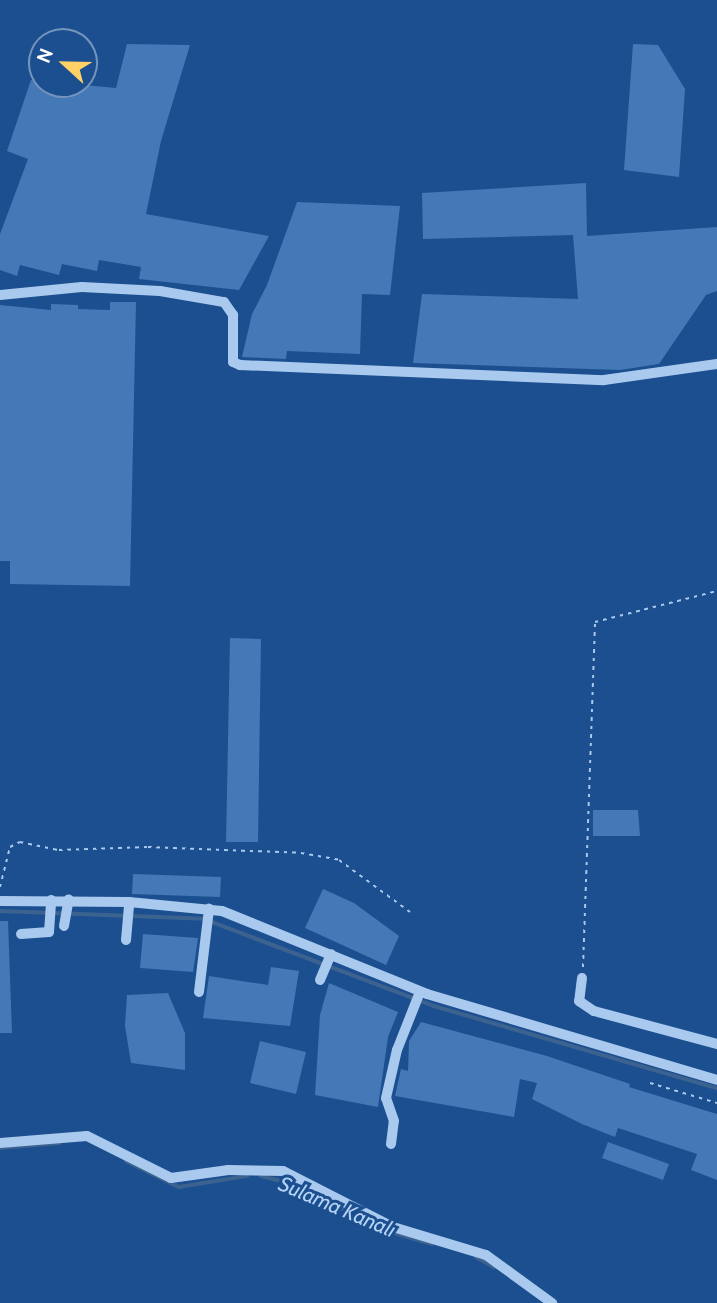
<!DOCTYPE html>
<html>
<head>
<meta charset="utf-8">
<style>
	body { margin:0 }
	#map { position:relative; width:717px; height:1303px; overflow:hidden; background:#1b4f8f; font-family:Cabin,sans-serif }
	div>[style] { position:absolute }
	.stream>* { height:3.5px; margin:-1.75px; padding:0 1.75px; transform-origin:1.75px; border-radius:1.75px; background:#3c6290 }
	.building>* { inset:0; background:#4478b7 }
	.path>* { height:2px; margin-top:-1px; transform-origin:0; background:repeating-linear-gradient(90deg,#a9c9ee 0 3.5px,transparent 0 8.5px) }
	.minor>* { height:10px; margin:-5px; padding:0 5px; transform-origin:5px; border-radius:5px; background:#a9c9ee }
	span { translate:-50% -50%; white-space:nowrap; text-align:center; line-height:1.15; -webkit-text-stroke:6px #1b4f8f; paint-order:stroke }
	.water-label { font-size:21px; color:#b5d3f5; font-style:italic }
	.north { position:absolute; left:28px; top:28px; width:70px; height:70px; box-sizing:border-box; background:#1b4f8f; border:2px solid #7695bc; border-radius:50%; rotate:292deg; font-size:19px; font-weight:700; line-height:28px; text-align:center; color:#fff }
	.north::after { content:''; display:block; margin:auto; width:24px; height:32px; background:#ffd166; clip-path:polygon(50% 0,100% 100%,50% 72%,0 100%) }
</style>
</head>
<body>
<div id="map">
	<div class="stream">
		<i style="left:0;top:911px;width:204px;rotate:2.2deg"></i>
		<i style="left:204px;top:919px;width:246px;rotate:20.7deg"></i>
		<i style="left:434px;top:1006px;width:295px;rotate:16.2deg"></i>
		<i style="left:0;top:1148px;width:60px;rotate:-4.8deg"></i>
		<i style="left:126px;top:1161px;width:59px;rotate:26.1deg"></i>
		<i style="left:179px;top:1187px;width:69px;rotate:-9.2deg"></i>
		<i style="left:261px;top:1176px;width:38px;rotate:14deg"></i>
		<i style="left:298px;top:1185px;width:93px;rotate:28.2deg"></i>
		<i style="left:380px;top:1229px;width:54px;rotate:16.1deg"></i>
		<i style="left:476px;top:1257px;width:21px;rotate:29deg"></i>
	</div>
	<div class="building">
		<i style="clip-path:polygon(127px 44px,190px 45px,161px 141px,146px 214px,269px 236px,239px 290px,139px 279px,141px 267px,99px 260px,97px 271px,62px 264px,59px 275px,20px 265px,17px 276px,0 270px,0 234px,28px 159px,7px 151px,31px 80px,116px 88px)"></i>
		<i style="clip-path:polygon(633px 44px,658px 45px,685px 89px,679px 177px,624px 170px)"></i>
		<i style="clip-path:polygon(586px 183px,587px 236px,717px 227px,717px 291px,706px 295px,659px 364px,620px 370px,413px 363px,422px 294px,578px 299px,573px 235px,423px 239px,422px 193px)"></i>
		<i style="clip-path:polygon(297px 202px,400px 206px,390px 295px,362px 294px,360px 354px,287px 351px,286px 359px,242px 357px,252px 314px,267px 285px)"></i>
		<i style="clip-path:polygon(110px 302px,136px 302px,130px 586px,10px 584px,10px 561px,0 561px,0 305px,51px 310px,51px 304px,78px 305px,78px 309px,110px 310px)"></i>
		<i style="clip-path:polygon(230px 638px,261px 639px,258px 842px,226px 842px)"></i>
		<i style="clip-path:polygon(593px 810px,638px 810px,640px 836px,593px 836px)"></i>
		<i style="clip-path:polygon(133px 874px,221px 877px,220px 897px,132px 894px)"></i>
		<i style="clip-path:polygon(323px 889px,354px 903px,399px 936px,386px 965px,305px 928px)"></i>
		<i style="clip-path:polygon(0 921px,8px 921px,12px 1033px,0 1033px)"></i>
		<i style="clip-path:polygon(143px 934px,198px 938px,193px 972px,140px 968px)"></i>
		<i style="clip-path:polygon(271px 967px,299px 971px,290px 1026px,203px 1018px,209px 976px,268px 985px)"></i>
		<i style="clip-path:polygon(329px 983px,398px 1012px,388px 1037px,378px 1107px,315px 1095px,320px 1015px)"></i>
		<i style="clip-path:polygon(168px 993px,185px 1033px,185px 1070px,131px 1063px,125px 1026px,127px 995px)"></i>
		<i style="clip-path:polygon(421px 1022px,547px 1056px,630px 1084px,629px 1087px,717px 1114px,717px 1180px,691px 1170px,697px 1154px,618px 1128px,615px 1137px,582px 1124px,532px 1099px,537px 1083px,520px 1079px,514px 1117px,395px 1096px,401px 1069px,408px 1071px,409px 1041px)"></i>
		<i style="clip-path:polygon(260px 1041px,306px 1052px,296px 1094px,250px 1083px)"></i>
		<i style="clip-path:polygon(608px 1142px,669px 1164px,663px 1180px,602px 1158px)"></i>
	</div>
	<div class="path">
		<i style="left:0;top:887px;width:41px;rotate:-76deg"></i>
		<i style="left:10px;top:847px;width:11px;rotate:-27deg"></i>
		<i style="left:20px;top:842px;width:40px;rotate:12deg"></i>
		<i style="left:59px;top:850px;width:89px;rotate:-1.9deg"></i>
		<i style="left:148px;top:847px;width:153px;rotate:2.2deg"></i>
		<i style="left:301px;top:853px;width:39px;rotate:10deg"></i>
		<i style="left:339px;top:860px;width:88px;rotate:36.2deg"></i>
		<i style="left:583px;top:967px;width:345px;rotate:-88deg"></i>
		<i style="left:595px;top:622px;width:126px;rotate:-14.3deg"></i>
		<i style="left:650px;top:1083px;width:70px;rotate:16.6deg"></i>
	</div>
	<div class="minor">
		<i style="left:0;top:295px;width:82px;rotate:-5.6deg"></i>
		<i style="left:82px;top:287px;width:78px;rotate:2.9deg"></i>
		<i style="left:160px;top:291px;width:65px;rotate:9.8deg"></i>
		<i style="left:224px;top:302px;width:16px;rotate:55deg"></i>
		<i style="left:233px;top:315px;width:47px;rotate:90deg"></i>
		<i style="left:233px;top:362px;width:8px;rotate:23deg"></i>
		<i style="left:240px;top:365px;width:364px;rotate:2.4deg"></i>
		<i style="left:604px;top:380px;width:114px;rotate:-8.1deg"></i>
		<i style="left:0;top:901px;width:129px;rotate:0.4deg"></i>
		<i style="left:129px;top:902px;width:93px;rotate:5.5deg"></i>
		<i style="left:222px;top:911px;width:221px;rotate:22deg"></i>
		<i style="left:427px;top:994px;width:302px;rotate:16.5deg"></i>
		<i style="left:64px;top:926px;width:27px;rotate:-80deg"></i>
		<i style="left:21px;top:934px;width:28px;rotate:-4deg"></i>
		<i style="left:49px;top:932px;width:32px;rotate:-86deg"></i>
		<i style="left:126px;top:940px;width:38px;rotate:-85deg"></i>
		<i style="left:582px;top:978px;width:23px;rotate:97deg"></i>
		<i style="left:579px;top:1001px;width:18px;rotate:34deg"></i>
		<i style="left:594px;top:1011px;width:127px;rotate:15deg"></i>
		<i style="left:320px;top:980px;width:28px;rotate:-67deg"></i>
		<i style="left:199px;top:992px;width:84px;rotate:-83.1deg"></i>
		<i style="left:0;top:1143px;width:87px;rotate:-4.6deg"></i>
		<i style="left:87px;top:1136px;width:94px;rotate:26.6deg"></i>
		<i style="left:171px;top:1178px;width:58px;rotate:-8deg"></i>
		<i style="left:228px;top:1170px;width:55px;rotate:1deg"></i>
		<i style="left:283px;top:1171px;width:123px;rotate:27deg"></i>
		<i style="left:393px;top:1227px;width:97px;rotate:16.8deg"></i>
		<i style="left:486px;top:1255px;width:82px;rotate:36deg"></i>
		<i style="left:391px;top:1144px;width:23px;rotate:-83deg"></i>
		<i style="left:394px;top:1121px;width:24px;rotate:-109deg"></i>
		<i style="left:386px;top:1098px;width:49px;rotate:-77.1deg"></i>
		<i style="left:397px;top:1050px;width:62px;rotate:-68.4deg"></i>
	</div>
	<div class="water-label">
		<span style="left:337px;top:1207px;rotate:23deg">Sulama Kanalı</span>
	</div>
	<div class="north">N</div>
</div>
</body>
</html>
